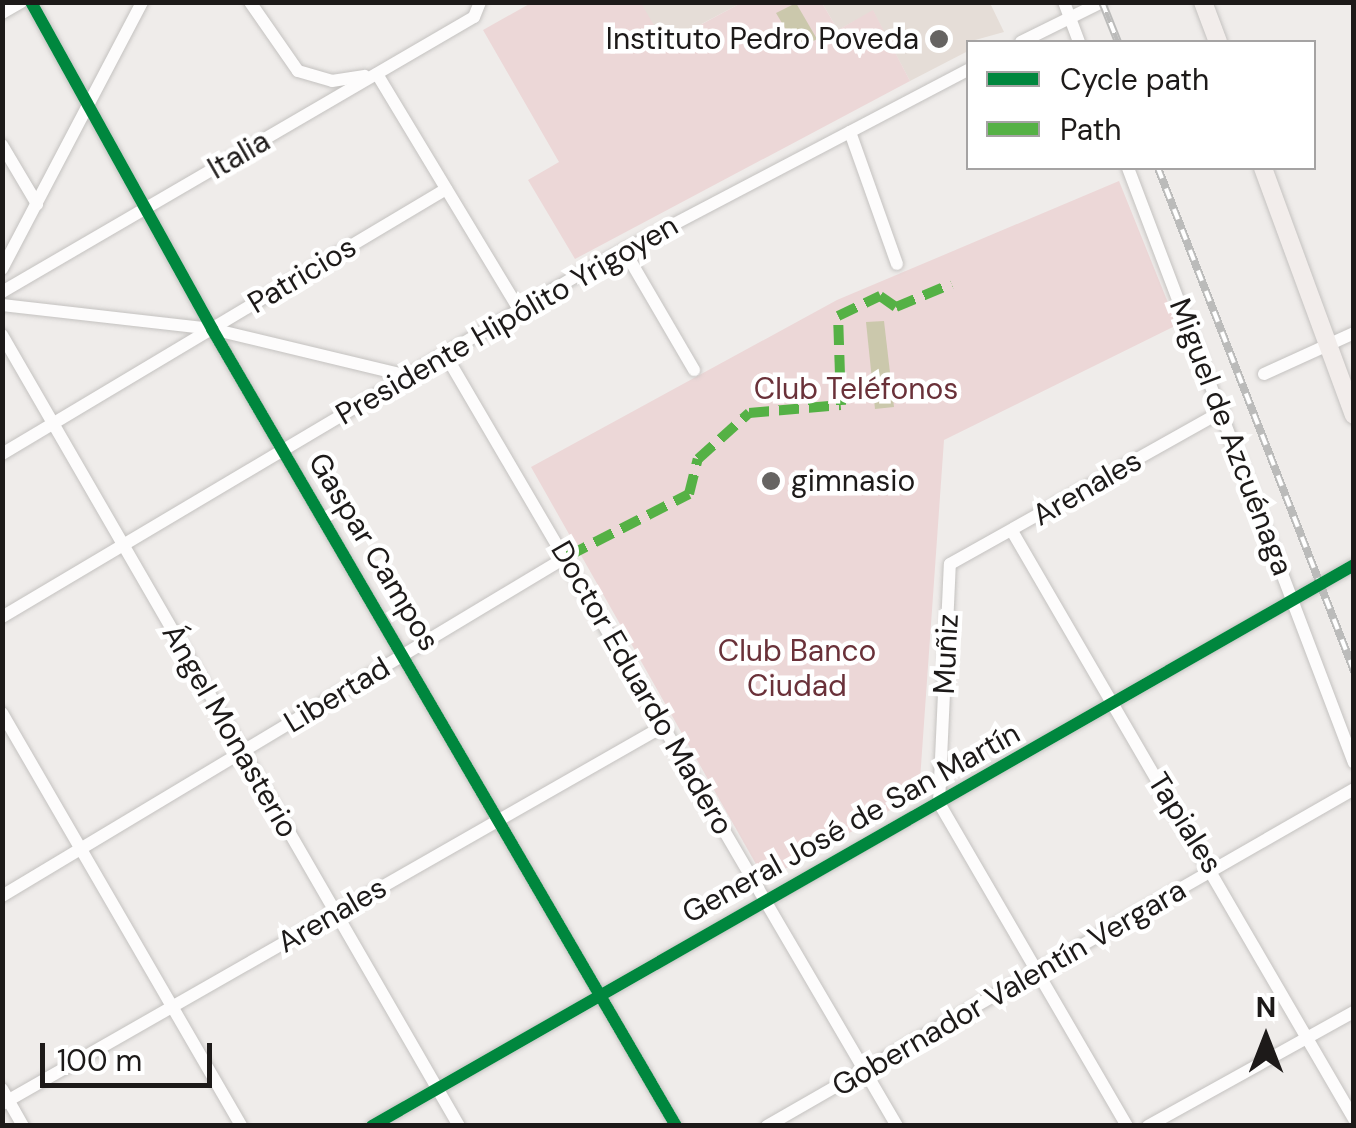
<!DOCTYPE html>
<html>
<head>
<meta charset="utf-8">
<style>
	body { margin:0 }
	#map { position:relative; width:1356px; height:1128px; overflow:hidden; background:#efecea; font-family:"DM Sans",sans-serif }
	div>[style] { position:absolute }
	.built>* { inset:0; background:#e5ddd7 }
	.green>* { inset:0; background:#ecd7d7 }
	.water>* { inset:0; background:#cbc8ac }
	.roads { filter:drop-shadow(0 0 2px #c4c2c0) drop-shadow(0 0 2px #c4c2c0) }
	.minor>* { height:12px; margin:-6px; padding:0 6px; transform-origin:6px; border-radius:6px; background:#fdfcfc }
	.major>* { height:18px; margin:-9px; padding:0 9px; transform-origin:9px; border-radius:9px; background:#f2edeb }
	.rail>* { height:8px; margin-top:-4px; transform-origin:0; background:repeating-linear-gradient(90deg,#fff 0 11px,#bbbbba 0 22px); box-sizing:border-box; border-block:2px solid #bbbbba }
	.quiet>* { height:10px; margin-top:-5px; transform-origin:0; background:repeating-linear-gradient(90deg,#55b145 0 20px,transparent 0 30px) }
	.cycleway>* { height:12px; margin:-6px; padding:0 6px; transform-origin:6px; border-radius:6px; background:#00873e }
	.dots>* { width:28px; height:28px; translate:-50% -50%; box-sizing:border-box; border:5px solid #fff; border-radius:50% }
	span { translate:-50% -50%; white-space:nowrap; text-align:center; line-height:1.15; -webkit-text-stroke:9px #fff; paint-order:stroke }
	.poi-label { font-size:30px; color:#1d1a19 }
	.right { translate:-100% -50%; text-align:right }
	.left { translate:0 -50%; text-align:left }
	.street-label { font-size:30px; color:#1d1a19 }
	.park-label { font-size:30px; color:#6a3139 }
	.frame { position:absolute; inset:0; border:5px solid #1d1a19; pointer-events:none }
	.legend { position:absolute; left:966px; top:40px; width:350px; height:130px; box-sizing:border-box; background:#fff; border:2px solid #a5a3a3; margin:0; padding:12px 18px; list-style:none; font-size:30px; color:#1d1a19 }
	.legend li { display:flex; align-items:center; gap:20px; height:50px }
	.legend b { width:50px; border:2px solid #a5a3a3 }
	.north { position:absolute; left:1216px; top:988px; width:100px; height:100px; -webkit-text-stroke:8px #fff; paint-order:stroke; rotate:0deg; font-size:28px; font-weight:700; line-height:40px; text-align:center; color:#1d1a19 }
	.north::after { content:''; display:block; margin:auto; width:35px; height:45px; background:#1d1a19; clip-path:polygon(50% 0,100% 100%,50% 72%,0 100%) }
	.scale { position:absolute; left:40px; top:1043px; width:172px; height:45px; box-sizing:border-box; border:5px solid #1d1a19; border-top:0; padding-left:12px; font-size:30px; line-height:35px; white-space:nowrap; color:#1d1a19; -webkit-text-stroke:8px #fff; paint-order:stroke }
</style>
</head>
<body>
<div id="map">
	<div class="built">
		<i style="clip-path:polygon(640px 3px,741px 3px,664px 44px)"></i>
		<i style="clip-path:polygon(822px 3px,990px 3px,1004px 32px,968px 42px,968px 51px,910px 81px,873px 11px,838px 30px)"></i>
	</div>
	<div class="green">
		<i style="clip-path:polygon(531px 3px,641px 3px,665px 44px,741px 3px,822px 3px,838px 30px,873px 10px,910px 81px,575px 259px,528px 180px,559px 162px,483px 30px)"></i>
		<i style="clip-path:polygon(1119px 181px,1177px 325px,944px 440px,919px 794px,765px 880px,531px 467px,837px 300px)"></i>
	</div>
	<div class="water">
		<i style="clip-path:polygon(796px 3px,817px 39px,798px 50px,776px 13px)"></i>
		<i style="clip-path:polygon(884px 321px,894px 407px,875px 409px,866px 322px)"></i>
	</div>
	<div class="roads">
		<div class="minor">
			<i style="left:31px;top:2px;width:374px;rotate:61deg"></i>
			<i style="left:212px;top:329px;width:922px;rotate:59.79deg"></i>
			<i style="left:250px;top:2px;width:84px;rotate:55.2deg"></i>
			<i style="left:298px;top:71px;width:35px;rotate:16deg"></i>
			<i style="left:332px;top:81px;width:33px;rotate:-9deg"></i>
			<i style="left:1064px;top:2px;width:43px;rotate:69.4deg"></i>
			<i style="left:2px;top:13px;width:22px;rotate:-30deg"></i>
			<i style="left:1021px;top:42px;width:90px;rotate:-26.3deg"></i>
			<i style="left:377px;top:74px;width:275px;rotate:58.9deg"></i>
			<i style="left:850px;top:132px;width:140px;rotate:70.4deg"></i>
			<i style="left:2px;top:145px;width:69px;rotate:59.3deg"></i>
			<i style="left:1128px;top:168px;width:636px;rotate:69.2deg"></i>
			<i style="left:624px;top:250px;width:139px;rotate:59.7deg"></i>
			<i style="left:2px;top:269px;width:301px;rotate:-62.3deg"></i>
			<i style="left:2px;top:292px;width:546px;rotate:-30.23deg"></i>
			<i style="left:474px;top:17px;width:16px;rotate:-68deg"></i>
			<i style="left:2px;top:305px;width:211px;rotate:6.5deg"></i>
			<i style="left:212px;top:329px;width:202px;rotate:13.5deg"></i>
			<i style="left:2px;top:335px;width:914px;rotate:59.98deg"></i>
			<i style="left:445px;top:354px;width:895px;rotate:59.65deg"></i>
			<i style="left:1264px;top:374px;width:99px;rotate:-24.5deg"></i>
			<i style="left:2px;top:454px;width:517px;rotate:-30.83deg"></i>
			<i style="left:1012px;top:531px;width:680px;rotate:59.82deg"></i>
			<i style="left:2px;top:617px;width:676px;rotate:-30.7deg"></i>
			<i style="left:583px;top:272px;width:435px;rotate:-27.7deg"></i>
			<i style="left:2px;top:713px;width:477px;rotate:59.9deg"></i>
			<i style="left:2px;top:896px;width:660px;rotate:-30.99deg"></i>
			<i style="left:2px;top:1089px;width:43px;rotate:60.4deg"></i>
			<i style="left:2px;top:1104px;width:760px;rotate:-29.74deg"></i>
			<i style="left:372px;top:1126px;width:1131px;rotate:-29.74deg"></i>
			<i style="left:767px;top:1126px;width:677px;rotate:-29.86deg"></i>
			<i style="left:1127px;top:1126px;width:374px;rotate:-120.2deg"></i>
			<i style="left:939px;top:803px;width:239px;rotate:-87.4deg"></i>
			<i style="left:950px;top:564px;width:313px;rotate:-29.3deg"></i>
			<i style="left:1148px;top:1126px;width:235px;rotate:-29deg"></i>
		</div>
		<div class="major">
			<i style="left:1203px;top:2px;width:43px;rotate:69.4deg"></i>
			<i style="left:1263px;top:168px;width:263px;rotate:69.8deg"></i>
		</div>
	</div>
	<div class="rail">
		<i style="left:1102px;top:2px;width:43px;rotate:68.2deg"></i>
		<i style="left:1158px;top:168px;width:540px;rotate:68.71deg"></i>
	</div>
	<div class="quiet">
		<i style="left:568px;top:556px;width:136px;rotate:-27.1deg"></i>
		<i style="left:689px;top:494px;width:36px;rotate:-76deg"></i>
		<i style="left:698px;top:459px;width:69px;rotate:-42deg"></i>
		<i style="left:749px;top:413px;width:92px;rotate:-5deg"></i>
		<i style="left:841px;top:405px;width:89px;rotate:-91.9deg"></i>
		<i style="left:838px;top:316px;width:47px;rotate:-25.5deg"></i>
		<i style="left:880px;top:296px;width:19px;rotate:35deg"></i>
		<i style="left:896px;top:307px;width:60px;rotate:-22.7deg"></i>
	</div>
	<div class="cycleway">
		<i style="left:31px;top:2px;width:374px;rotate:61deg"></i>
		<i style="left:212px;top:329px;width:922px;rotate:59.79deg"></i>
		<i style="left:372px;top:1126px;width:1131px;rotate:-29.74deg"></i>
	</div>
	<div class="dots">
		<i style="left:939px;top:39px;background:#666462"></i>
		<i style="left:771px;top:481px;background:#666462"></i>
	</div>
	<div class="poi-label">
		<span class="right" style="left:919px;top:39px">Instituto Pedro Poveda</span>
		<span class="left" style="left:791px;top:481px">gimnasio</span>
	</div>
	<div class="street-label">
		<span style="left:239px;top:155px;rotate:-30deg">Italia</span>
		<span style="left:302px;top:275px;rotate:-31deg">Patricios</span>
		<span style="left:507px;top:320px;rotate:-30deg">Presidente Hipólito Yrigoyen</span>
		<span style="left:1231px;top:437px;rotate:69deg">Miguel de Azcuénaga</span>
		<span style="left:1087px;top:488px;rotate:-30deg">Arenales</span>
		<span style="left:374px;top:552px;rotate:59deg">Gaspar Campos</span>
		<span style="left:946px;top:654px;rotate:-87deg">Muñiz</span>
		<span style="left:642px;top:688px;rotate:60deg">Doctor Eduardo Madero</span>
		<span style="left:337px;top:695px;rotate:-31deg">Libertad</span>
		<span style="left:230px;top:731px;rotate:60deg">Ángel Monasterio</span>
		<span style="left:851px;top:823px;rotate:-29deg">General José de San Martín</span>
		<span style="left:1185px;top:823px;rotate:58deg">Tapiales</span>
		<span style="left:332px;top:915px;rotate:-30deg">Arenales</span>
		<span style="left:1009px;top:988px;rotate:-30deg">Gobernador Valentín Vergara</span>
	</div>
	<div class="park-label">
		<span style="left:856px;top:389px">Club Teléfonos</span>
		<span style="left:797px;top:668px">Club Banco<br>Ciudad</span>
	</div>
	<div class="frame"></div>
	<ul class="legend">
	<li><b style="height:12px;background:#00873e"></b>Cycle path</li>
	<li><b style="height:12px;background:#55b145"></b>Path</li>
	</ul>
	<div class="north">N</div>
	<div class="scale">100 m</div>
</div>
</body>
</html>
